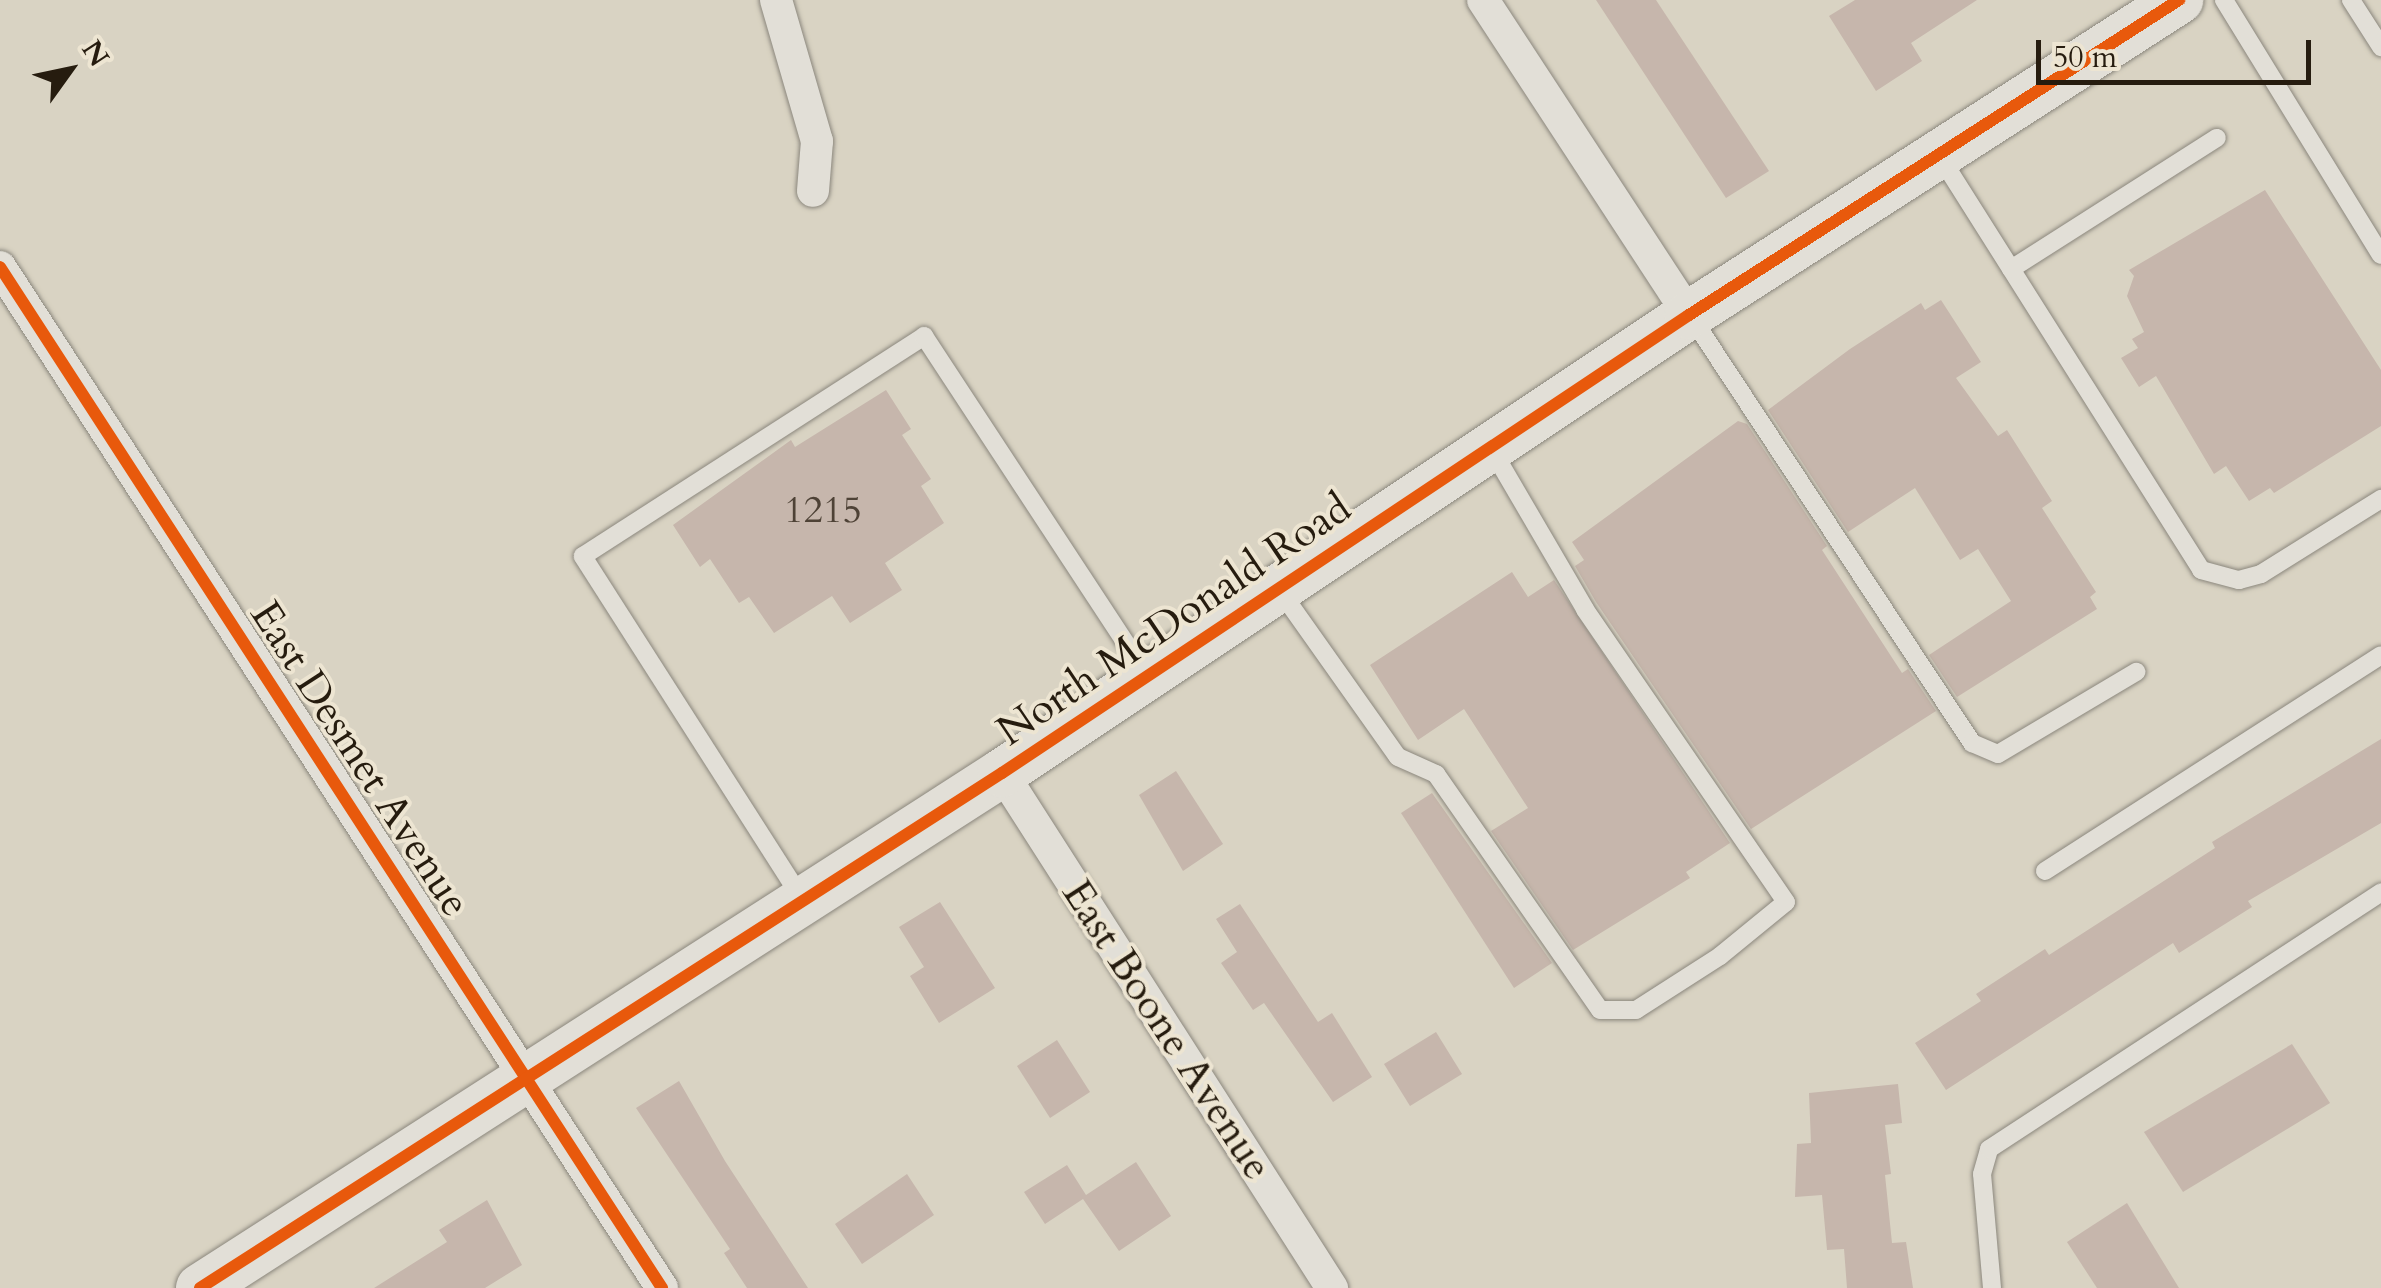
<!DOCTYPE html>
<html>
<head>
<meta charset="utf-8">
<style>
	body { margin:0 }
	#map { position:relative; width:2381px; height:1288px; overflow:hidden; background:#d9d3c3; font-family:Cardo,serif }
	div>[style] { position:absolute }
	.building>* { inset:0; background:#c6b6ac }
	.roads { filter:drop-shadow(0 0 2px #8b877d) drop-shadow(0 0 2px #8b877d) }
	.lane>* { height:18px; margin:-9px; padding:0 9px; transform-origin:9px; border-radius:9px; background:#e2dfd7 }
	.street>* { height:32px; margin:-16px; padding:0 16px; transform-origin:16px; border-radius:16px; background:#e2dfd7 }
	.secondary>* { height:48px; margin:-24px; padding:0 24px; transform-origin:24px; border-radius:24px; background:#e2dfd7 }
	.cycleway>* { height:12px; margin:-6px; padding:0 6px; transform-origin:6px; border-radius:6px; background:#e8590c }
	span { translate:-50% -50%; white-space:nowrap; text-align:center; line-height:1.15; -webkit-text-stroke:8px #ede5d2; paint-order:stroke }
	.number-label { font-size:38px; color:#4e4236 }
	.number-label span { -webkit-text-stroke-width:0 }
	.street-label { font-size:42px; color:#261c0f }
	.north { position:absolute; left:20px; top:20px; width:100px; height:100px; -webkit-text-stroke:8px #ede5d2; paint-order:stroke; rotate:57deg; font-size:28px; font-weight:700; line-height:40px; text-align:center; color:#261c0f }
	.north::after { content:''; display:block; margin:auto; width:35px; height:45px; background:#261c0f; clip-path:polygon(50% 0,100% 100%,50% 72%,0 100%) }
	.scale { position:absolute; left:2036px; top:40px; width:275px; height:45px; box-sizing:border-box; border:5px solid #261c0f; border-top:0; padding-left:12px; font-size:30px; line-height:35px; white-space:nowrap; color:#261c0f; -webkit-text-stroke:8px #ede5d2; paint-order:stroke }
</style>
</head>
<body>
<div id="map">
	<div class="building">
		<i style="clip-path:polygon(1596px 0,1656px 0,1769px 171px,1726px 198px)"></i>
		<i style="clip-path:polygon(1855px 0,1977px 0,1911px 43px,1922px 61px,1876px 91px,1829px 16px)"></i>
		<i style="clip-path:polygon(2265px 190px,2381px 370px,2381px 426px,2274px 493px,2270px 488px,2249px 501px,2226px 466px,2214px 474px,2156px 376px,2139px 387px,2121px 358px,2138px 348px,2132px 339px,2144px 332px,2127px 296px,2134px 276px,2129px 270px)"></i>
		<i style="clip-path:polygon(1941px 300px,1981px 362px,1956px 378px,1998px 436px,2007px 430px,2052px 501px,2042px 508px,2096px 592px,2090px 597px,2097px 609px,1957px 697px,1929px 655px,2011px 601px,1978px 549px,1960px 560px,1915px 488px,1848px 532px,1768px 410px,1850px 349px,1921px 303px,1925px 310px)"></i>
		<i style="clip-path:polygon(886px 390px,911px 429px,902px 435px,931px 479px,921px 486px,944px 523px,885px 563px,902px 590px,850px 623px,832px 596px,774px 633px,749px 597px,739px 603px,710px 559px,700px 567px,673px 525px,791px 440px,795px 447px)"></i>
		<i style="clip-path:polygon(1738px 421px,1747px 424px,1827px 546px,1822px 550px,1902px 673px,1908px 669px,1936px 711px,1751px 829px,1596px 602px,1575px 566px,1584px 560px,1572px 542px)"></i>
		<i style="clip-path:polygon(1512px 572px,1528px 597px,1554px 580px,1730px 843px,1686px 872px,1690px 878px,1573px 950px,1491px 831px,1528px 808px,1464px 709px,1418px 740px,1370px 665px)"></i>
		<i style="clip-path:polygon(2381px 739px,2381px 823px,2248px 901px,2252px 907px,2179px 953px,2173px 943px,1946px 1090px,1915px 1043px,1981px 1001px,1976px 994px,2045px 949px,2049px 955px,2215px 848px,2212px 842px)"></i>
		<i style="clip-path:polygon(1176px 771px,1223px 844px,1183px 871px,1139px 795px)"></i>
		<i style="clip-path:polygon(1432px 793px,1552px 963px,1514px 988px,1401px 813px)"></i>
		<i style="clip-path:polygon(940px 902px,995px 988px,939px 1023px,910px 976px,924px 967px,899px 927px)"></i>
		<i style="clip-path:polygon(1240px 904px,1318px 1022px,1332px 1013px,1372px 1077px,1333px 1102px,1264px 1003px,1253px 1010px,1221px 963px,1237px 952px,1216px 919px)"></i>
		<i style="clip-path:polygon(1436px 1032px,1462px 1074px,1410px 1106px,1384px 1064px)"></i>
		<i style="clip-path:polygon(1057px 1040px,1090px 1092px,1050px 1118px,1017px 1066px)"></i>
		<i style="clip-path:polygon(2292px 1044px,2330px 1103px,2183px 1192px,2144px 1132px)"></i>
		<i style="clip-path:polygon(679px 1081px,725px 1161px,808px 1288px,747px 1288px,724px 1253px,730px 1249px,636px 1108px)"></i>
		<i style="clip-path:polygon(1898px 1084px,1902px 1123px,1885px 1125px,1891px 1174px,1885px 1175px,1892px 1243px,1906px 1242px,1913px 1288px,1847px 1288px,1844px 1249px,1827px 1250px,1822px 1195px,1795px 1197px,1797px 1144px,1811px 1143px,1809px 1093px)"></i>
		<i style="clip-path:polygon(1136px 1162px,1171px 1216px,1119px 1251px,1083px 1199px,1045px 1224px,1024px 1192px,1067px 1165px,1086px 1195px)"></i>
		<i style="clip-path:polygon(907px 1174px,934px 1215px,862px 1264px,835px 1224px)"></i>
		<i style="clip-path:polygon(487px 1200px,522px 1265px,485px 1288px,374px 1288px,447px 1242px,439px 1230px)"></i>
		<i style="clip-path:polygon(2127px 1203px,2179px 1288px,2097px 1288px,2067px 1242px)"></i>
	</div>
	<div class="roads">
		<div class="lane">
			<i style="left:2224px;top:0;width:299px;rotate:58.4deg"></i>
			<i style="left:2351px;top:0;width:56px;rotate:57.4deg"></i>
			<i style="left:1939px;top:155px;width:491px;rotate:57.7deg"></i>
			<i style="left:2201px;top:570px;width:39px;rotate:15deg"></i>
			<i style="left:2239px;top:580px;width:23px;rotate:-15deg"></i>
			<i style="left:2261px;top:574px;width:142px;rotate:-32deg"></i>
			<i style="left:2011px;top:269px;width:244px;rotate:-32.5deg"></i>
			<i style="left:1690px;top:315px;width:513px;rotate:56.62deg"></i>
			<i style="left:1972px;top:743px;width:28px;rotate:23deg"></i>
			<i style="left:1998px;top:754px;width:161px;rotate:-30.7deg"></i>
			<i style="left:1281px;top:592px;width:202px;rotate:54.7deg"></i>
			<i style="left:1398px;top:757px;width:42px;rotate:24.1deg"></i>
			<i style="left:1436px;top:774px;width:287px;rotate:55.2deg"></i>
			<i style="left:1600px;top:1010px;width:36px"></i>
			<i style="left:1636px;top:1010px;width:100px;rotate:-32.7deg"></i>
			<i style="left:1720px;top:956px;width:85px;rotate:-39.3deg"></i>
			<i style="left:1786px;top:902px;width:355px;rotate:-124.5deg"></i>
			<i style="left:1585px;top:609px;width:186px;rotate:-120.3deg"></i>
			<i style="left:2045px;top:871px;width:399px;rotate:-32.7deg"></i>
			<i style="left:802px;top:899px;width:407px;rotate:-122.6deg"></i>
			<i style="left:583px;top:556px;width:406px;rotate:-32.8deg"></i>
			<i style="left:924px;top:336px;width:406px;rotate:56.7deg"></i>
			<i style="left:1992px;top:1288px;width:114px;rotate:-95deg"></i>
			<i style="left:1982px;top:1174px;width:26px;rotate:-74deg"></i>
			<i style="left:1989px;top:1149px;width:469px;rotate:-33.2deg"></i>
		</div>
		<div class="street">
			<i style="left:776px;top:0;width:147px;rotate:73.8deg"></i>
			<i style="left:817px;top:141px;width:50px;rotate:94.6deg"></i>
			<i style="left:1483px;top:0;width:376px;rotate:56.8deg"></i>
			<i style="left:0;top:267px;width:1217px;rotate:57.04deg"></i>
			<i style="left:1002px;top:773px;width:612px;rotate:57.35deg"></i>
		</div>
		<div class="secondary">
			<i style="left:200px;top:1288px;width:953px;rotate:-32.71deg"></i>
			<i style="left:1002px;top:773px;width:826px;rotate:-33.69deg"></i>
			<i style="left:1689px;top:315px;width:583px;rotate:-32.74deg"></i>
		</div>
	</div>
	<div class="cycleway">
		<i style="left:0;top:267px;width:1217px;rotate:57.04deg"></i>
		<i style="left:200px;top:1288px;width:953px;rotate:-32.71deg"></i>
		<i style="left:1002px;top:773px;width:826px;rotate:-33.69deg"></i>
		<i style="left:1689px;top:315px;width:583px;rotate:-32.74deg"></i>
	</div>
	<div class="number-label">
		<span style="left:823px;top:511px">1215</span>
	</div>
	<div class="street-label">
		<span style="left:1174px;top:620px;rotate:-34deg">North McDonald Road</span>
		<span style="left:360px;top:759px;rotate:57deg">East Desmet Avenue</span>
		<span style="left:1167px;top:1030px;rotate:57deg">East Boone Avenue</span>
	</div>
	<div class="north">N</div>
	<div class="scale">50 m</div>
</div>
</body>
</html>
